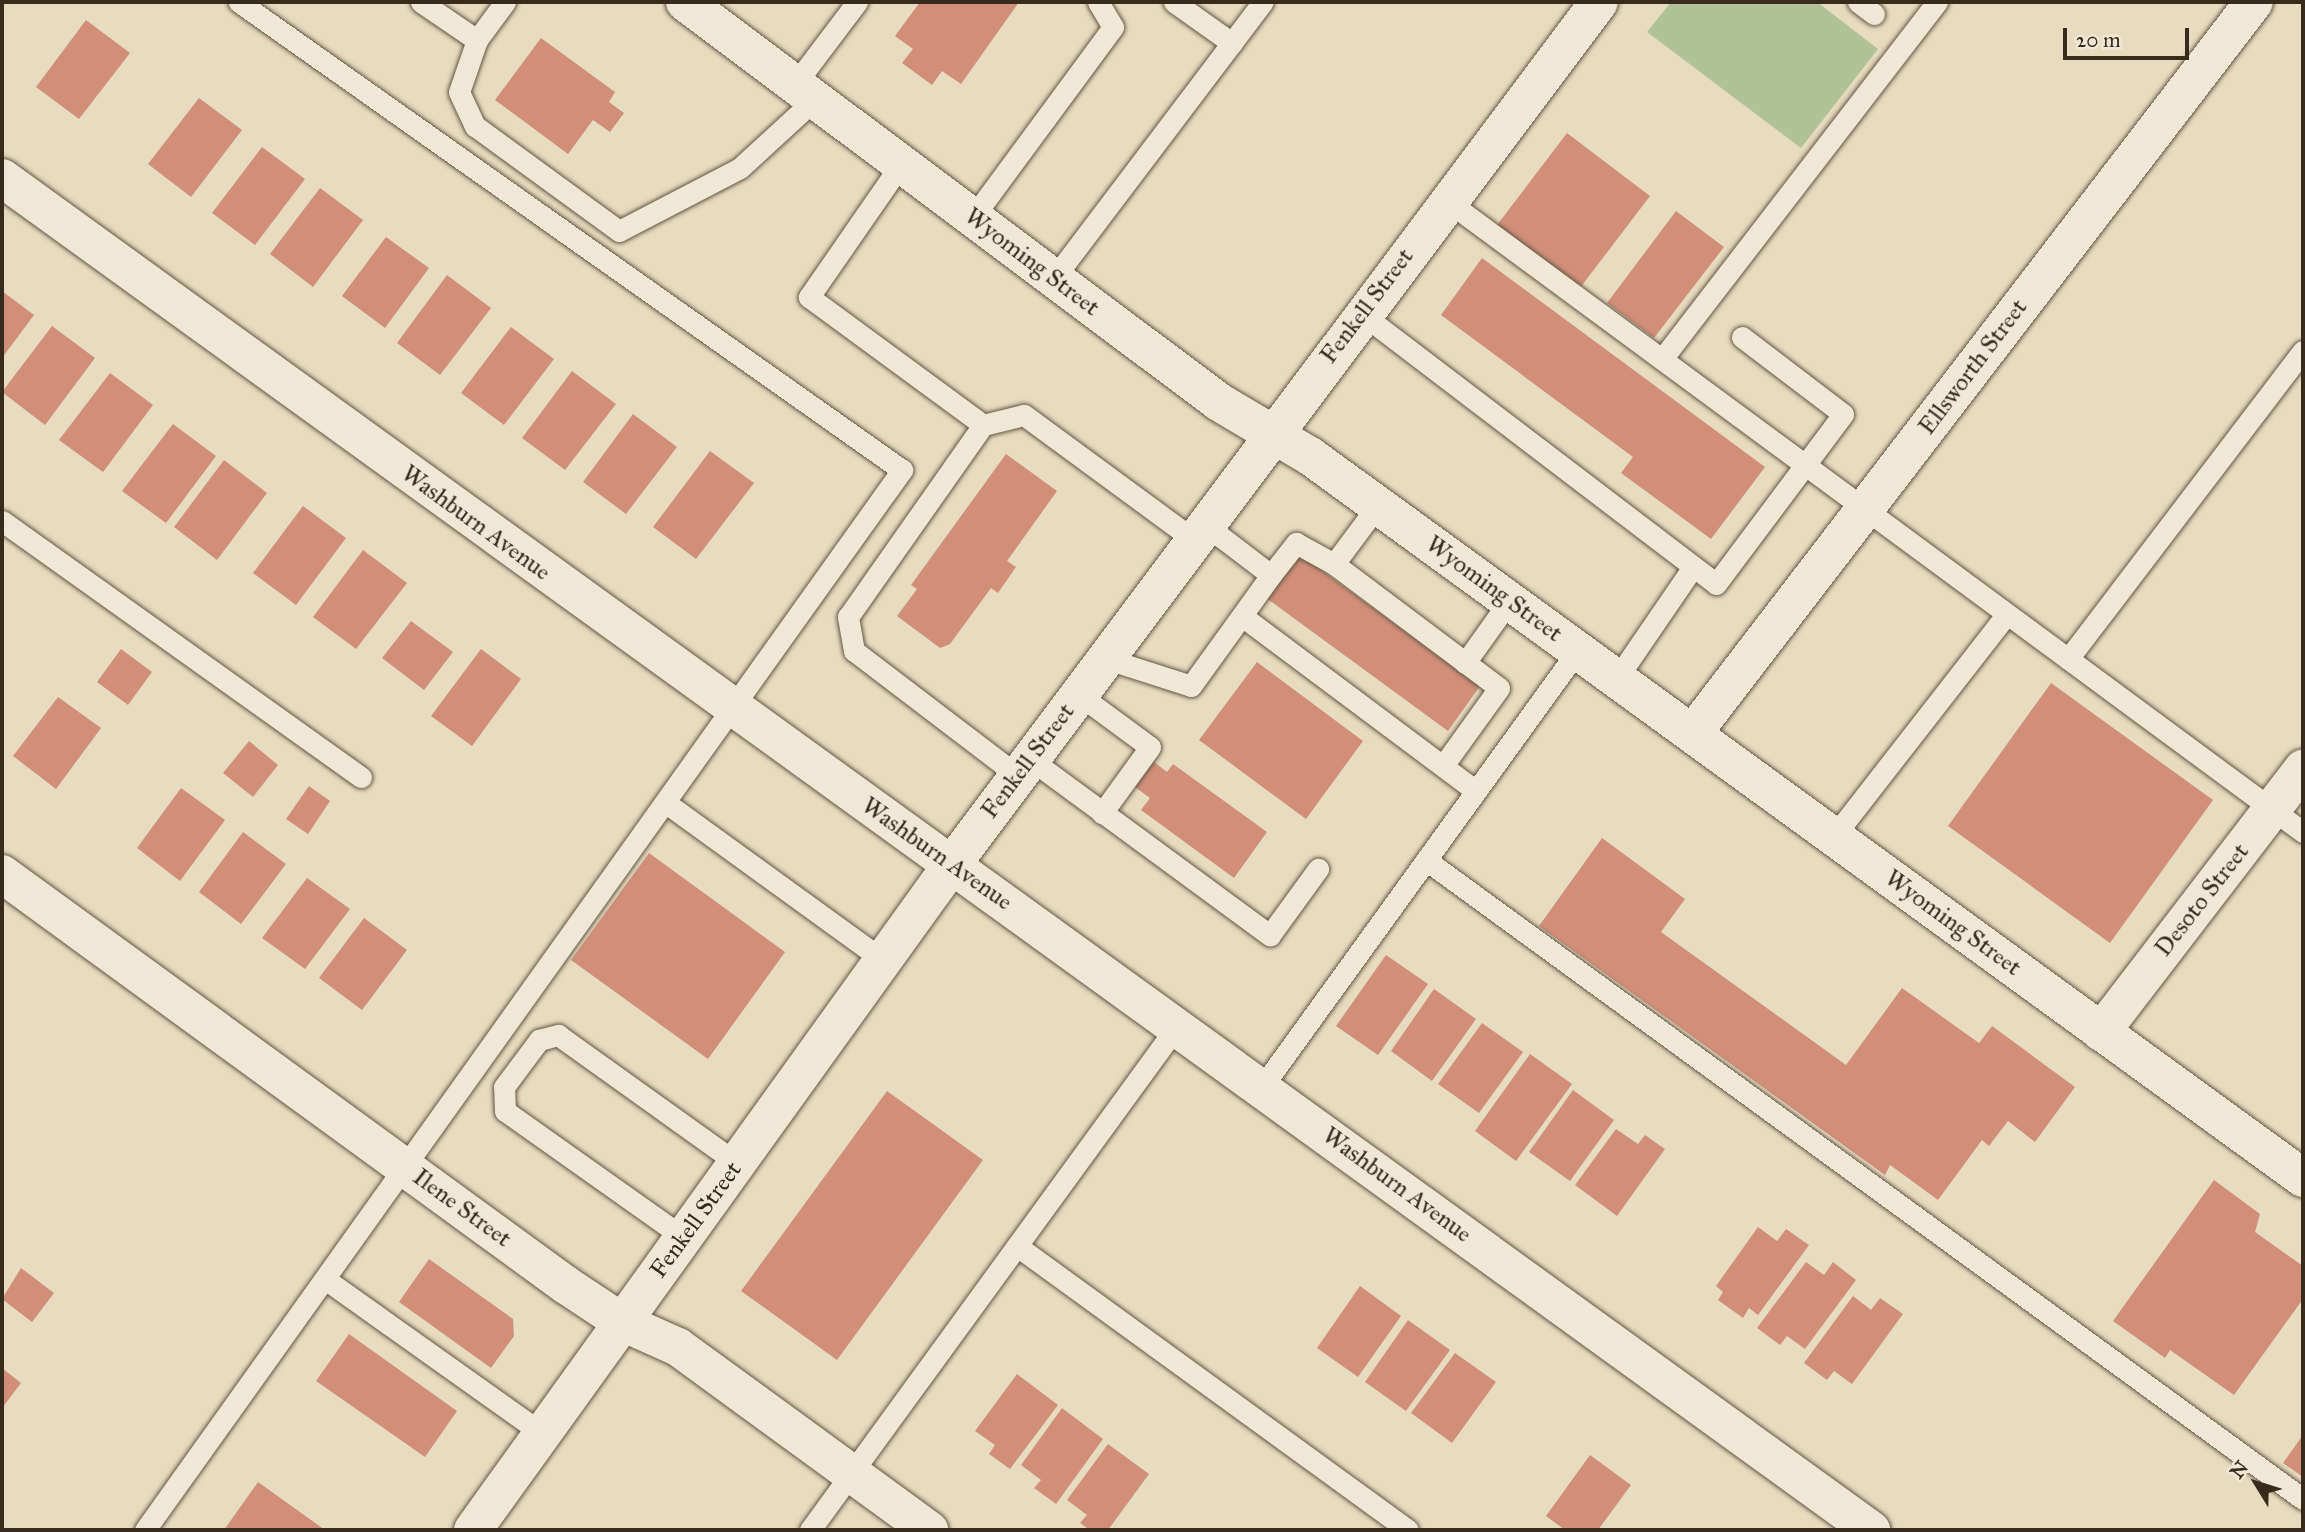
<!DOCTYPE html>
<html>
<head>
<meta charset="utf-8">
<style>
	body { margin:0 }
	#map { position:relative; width:2305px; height:1532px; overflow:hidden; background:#e7dcbf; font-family:"IM FELL Great Primer",serif }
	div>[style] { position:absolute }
	.green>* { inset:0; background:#b1c296 }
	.building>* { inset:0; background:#d18f78 }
	.roads { filter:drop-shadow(0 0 2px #635745) drop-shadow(0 0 2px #635745) }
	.lane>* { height:21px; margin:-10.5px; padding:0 10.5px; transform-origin:10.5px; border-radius:10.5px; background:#efe8d5 }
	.street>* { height:38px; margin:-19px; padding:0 19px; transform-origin:19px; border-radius:19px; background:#efe8d5 }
	.secondary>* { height:38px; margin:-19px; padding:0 19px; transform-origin:19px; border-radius:19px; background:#efe8d5 }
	span { translate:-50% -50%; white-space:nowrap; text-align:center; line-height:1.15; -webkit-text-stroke:5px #efe8d5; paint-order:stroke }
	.street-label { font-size:24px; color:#372b1c }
	.frame { position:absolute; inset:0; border:4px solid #372b1c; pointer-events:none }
	.north { position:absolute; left:2221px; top:1448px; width:70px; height:70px; -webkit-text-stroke:5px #efe8d5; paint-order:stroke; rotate:308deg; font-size:19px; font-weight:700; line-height:28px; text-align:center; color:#372b1c }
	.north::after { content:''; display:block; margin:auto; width:24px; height:32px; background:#372b1c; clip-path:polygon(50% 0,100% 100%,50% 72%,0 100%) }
	.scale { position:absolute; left:2063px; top:28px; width:126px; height:32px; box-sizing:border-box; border:4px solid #372b1c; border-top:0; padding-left:9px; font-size:21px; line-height:24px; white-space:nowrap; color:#372b1c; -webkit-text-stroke:5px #efe8d5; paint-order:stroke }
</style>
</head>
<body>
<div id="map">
	<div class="green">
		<i style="clip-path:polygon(1671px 2px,1817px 2px,1878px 49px,1801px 148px,1647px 32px)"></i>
	</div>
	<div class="building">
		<i style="clip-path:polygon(920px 2px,1019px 2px,961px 84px,942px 71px,932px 85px,902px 63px,913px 49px,895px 36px)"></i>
		<i style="clip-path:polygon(86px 20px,130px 53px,79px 119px,36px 87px)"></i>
		<i style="clip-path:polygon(541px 38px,615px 92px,609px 102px,624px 113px,610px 132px,593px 120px,568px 154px,495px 100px)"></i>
		<i style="clip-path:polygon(199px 98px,242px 130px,191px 197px,148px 164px)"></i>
		<i style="clip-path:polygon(1567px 133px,1650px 196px,1580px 288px,1497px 225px)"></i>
		<i style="clip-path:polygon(262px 147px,305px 179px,255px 245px,212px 213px)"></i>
		<i style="clip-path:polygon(320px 188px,363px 220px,313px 287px,270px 254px)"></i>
		<i style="clip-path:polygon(1676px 211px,1724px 247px,1654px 338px,1607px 303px)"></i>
		<i style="clip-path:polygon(386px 237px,429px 268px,385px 328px,342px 296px)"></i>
		<i style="clip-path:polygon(1482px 258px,1765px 467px,1711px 539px,1621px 473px,1633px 457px,1441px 315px)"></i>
		<i style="clip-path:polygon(447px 275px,491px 308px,440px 375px,397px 343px)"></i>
		<i style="clip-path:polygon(2px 291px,34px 315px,2px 358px)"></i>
		<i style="clip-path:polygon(52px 326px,95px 358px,45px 425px,2px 392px)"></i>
		<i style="clip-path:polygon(511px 327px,554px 359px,504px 425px,461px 393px)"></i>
		<i style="clip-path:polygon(572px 371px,616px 404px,565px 470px,522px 438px)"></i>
		<i style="clip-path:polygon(110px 373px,153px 405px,103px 472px,59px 440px)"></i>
		<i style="clip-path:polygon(633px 414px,677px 447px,626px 514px,583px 482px)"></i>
		<i style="clip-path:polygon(173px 424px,216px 456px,166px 523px,122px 491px)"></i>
		<i style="clip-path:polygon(710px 451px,754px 483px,696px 559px,653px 527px)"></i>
		<i style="clip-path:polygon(1006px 454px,1057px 491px,1007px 561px,1016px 567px,998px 593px,991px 588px,950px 644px,940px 648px,897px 616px,917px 589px,911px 585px)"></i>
		<i style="clip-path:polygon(224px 460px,267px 493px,217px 560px,174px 527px)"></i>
		<i style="clip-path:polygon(303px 506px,346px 538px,296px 605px,253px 573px)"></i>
		<i style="clip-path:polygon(363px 550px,407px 583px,356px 649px,313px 617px)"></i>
		<i style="clip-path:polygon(1295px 551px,1480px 686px,1448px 731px,1262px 595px)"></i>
		<i style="clip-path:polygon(411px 621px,453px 652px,424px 690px,382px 658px)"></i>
		<i style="clip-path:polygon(121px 649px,152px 672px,128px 705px,97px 682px)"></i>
		<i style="clip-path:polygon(481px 649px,521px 679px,472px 746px,431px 716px)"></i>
		<i style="clip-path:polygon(1257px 662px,1363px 741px,1306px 819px,1199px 740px)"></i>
		<i style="clip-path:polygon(2051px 683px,2213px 800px,2110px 943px,1948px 826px)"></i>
		<i style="clip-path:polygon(58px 697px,101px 728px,56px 789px,13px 756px)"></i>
		<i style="clip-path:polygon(249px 741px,278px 765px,253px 797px,223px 773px)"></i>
		<i style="clip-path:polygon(1154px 762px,1167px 772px,1173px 764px,1267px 832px,1234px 878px,1141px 810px,1150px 798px,1135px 787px)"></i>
		<i style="clip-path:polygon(309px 786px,330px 801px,308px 834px,286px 819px)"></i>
		<i style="clip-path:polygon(181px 788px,225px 820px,180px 881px,137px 848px)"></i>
		<i style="clip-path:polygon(243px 832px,286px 864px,241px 924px,199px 892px)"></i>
		<i style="clip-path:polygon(1602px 838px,1685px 899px,1661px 932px,1846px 1065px,1902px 988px,1979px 1043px,1992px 1026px,2075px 1087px,2035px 1142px,2008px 1121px,1989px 1146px,1982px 1140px,1938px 1200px,1890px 1165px,1885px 1175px,1539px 926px)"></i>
		<i style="clip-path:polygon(649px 853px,785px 952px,708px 1059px,571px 960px)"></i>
		<i style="clip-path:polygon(307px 878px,350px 909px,305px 969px,262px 938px)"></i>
		<i style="clip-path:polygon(364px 918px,407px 950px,362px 1010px,319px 978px)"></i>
		<i style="clip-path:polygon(1386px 955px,1428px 984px,1378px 1055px,1336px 1026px)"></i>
		<i style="clip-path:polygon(1434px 989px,1476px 1019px,1432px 1081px,1391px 1051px)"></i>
		<i style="clip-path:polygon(1482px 1023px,1523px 1052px,1479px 1113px,1438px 1084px)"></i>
		<i style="clip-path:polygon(1530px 1054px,1572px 1084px,1516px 1161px,1475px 1131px)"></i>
		<i style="clip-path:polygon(1573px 1090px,1614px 1120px,1570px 1181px,1529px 1152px)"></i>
		<i style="clip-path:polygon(887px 1091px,983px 1160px,837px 1360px,741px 1291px)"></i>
		<i style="clip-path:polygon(1616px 1129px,1638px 1144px,1645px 1135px,1665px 1149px,1617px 1216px,1575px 1185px)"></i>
		<i style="clip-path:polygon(2214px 1180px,2260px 1214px,2255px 1232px,2303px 1266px,2303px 1299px,2234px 1395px,2170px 1350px,2165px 1358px,2113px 1321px)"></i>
		<i style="clip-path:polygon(1758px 1227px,1777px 1241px,1786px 1229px,1809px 1245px,1758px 1315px,1749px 1308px,1743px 1318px,1718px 1300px,1723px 1292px,1716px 1286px)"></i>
		<i style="clip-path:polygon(429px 1259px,513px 1319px,514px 1336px,491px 1368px,399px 1302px)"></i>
		<i style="clip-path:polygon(1806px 1262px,1824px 1275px,1833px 1262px,1856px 1280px,1805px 1349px,1787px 1336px,1780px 1345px,1757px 1328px)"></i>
		<i style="clip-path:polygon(21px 1268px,54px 1293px,32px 1322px,2px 1299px)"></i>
		<i style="clip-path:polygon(1360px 1286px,1401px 1316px,1358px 1377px,1317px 1348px)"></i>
		<i style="clip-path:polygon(1853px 1296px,1871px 1310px,1880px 1298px,1903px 1314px,1852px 1384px,1834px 1371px,1827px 1380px,1804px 1363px)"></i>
		<i style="clip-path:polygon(1408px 1320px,1450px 1350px,1406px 1411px,1365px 1382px)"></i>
		<i style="clip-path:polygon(349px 1334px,457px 1411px,425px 1457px,316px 1381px)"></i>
		<i style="clip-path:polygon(1455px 1353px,1496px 1382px,1452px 1443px,1411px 1413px)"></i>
		<i style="clip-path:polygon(2px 1368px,21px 1383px,2px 1408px)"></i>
		<i style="clip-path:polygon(1017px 1374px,1058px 1405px,1010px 1469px,989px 1454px,995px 1445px,975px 1431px)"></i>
		<i style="clip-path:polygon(1062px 1408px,1103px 1439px,1056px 1504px,1034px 1488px,1041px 1480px,1021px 1465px)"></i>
		<i style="clip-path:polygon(2303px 1435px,2303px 1477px,2283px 1463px)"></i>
		<i style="clip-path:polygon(1108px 1444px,1149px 1474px,1108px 1530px,1090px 1530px,1080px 1523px,1087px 1515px,1067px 1500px)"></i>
		<i style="clip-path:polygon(1590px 1455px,1631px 1485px,1598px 1530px,1565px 1530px,1546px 1516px)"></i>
		<i style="clip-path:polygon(258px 1482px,325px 1530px,224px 1530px)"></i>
	</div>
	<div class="roads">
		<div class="lane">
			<i style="left:421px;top:2px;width:68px;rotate:34.2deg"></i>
			<i style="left:505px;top:2px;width:47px;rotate:126.4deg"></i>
			<i style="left:477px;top:40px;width:55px;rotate:109.1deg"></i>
			<i style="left:459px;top:92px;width:38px;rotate:65deg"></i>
			<i style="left:475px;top:126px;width:178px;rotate:36.1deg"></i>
			<i style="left:619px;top:231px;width:136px;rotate:-27.5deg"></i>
			<i style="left:740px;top:168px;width:102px;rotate:-42.6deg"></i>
			<i style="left:1174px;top:2px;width:71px;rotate:35.3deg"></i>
			<i style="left:1858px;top:2px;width:20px;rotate:37deg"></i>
			<i style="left:795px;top:84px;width:103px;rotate:-52.9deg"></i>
			<i style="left:901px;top:164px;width:162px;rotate:124.7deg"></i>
			<i style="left:809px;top:297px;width:216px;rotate:36.3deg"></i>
			<i style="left:1446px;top:200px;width:1065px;rotate:36.41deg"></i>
			<i style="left:973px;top:217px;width:236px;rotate:-53.6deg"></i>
			<i style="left:1113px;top:27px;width:29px;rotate:-121deg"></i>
			<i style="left:1054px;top:278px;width:346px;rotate:-52.9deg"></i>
			<i style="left:1362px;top:314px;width:445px;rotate:37.3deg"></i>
			<i style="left:1716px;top:584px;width:212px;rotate:-53.2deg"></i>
			<i style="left:1843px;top:414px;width:127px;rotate:-142.7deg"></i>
			<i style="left:1662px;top:359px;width:451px;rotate:-52.4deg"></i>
			<i style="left:2px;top:521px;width:441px;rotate:35.5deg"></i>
			<i style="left:1334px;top:564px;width:74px;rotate:-53.3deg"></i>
			<i style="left:1271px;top:575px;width:41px;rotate:-52deg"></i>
			<i style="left:1296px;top:543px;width:43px;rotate:28.9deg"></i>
			<i style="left:1334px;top:564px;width:206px;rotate:36.9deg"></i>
			<i style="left:1499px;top:688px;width:96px;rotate:125.7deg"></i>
			<i style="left:1242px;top:616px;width:292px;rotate:36.8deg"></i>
			<i style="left:1104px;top:658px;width:91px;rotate:17.8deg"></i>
			<i style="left:1191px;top:686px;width:137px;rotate:-54.2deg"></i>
			<i style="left:1271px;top:575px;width:84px;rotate:-142.7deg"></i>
			<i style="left:2068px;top:659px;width:387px;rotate:-52.7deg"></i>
			<i style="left:1465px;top:663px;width:77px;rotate:-54.5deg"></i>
			<i style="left:1617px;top:678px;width:135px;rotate:-55.6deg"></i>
			<i style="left:1078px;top:694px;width:89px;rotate:36.4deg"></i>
			<i style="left:1150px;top:747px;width:82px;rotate:126deg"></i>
			<i style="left:1030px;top:759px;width:298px;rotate:36.3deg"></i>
			<i style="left:1270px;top:935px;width:82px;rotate:-54deg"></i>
			<i style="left:1017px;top:775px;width:205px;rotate:-142.7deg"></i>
			<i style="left:854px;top:651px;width:35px;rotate:-100deg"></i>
			<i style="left:848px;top:617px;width:235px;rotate:-54.9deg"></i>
			<i style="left:983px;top:425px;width:42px;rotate:-13.7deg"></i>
			<i style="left:1024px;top:415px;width:210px;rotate:36.3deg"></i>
			<i style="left:666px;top:803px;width:268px;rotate:35.9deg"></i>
			<i style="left:1834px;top:836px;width:281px;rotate:-52.1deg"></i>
			<i style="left:1426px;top:860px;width:1085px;rotate:36.08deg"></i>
			<i style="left:1262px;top:1087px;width:539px;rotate:-54.13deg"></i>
			<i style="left:683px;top:1237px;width:218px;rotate:-144.7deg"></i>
			<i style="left:505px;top:1111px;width:24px;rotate:-92deg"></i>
			<i style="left:504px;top:1087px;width:59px;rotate:-53.3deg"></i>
			<i style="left:539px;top:1040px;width:20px;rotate:-15deg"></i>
			<i style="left:558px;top:1035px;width:220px;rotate:35.6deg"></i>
			<i style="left:1017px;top:1246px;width:483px;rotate:36deg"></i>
			<i style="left:325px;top:1279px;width:266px;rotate:35.4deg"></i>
			<i style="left:145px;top:1530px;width:1303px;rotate:-54.47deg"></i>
			<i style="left:902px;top:470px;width:812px;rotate:-144.78deg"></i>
			<i style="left:810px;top:1530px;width:623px;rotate:-53.94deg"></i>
		</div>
		<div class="street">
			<i style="left:2px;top:178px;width:2307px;rotate:35.88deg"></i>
			<i style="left:1693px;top:733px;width:921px;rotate:-52.5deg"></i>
			<i style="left:2px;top:874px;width:698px;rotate:36.08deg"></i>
			<i style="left:566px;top:1285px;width:67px;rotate:33.5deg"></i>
			<i style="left:622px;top:1322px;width:61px;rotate:24.1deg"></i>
			<i style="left:678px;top:1347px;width:311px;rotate:36.1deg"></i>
			<i style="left:2101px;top:1032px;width:332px;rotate:-52.5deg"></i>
		</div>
		<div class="secondary">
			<i style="left:685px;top:2px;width:667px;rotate:36.84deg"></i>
			<i style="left:1219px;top:402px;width:106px;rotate:30.7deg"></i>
			<i style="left:1310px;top:456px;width:1228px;rotate:36.02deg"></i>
			<i style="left:473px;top:1530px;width:822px;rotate:-54.26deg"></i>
			<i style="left:953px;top:863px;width:1076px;rotate:-53.12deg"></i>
		</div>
	</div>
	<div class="street-label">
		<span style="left:1032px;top:262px;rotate:37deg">Wyoming Street</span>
		<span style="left:1367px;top:306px;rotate:-53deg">Fenkell Street</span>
		<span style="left:1973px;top:367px;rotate:-53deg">Ellsworth Street</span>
		<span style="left:476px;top:523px;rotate:36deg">Washburn Avenue</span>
		<span style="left:1494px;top:589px;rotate:36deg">Wyoming Street</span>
		<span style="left:1028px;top:761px;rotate:-53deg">Fenkell Street</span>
		<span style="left:937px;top:854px;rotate:35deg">Washburn Avenue</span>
		<span style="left:2202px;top:900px;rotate:-52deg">Desoto Street</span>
		<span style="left:1953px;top:923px;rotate:36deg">Wyoming Street</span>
		<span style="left:1397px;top:1185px;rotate:36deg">Washburn Avenue</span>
		<span style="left:462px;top:1208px;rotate:36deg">Ilene Street</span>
		<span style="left:696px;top:1220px;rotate:-54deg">Fenkell Street</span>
	</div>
	<div class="frame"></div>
	<div class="north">N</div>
	<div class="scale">20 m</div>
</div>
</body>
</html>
